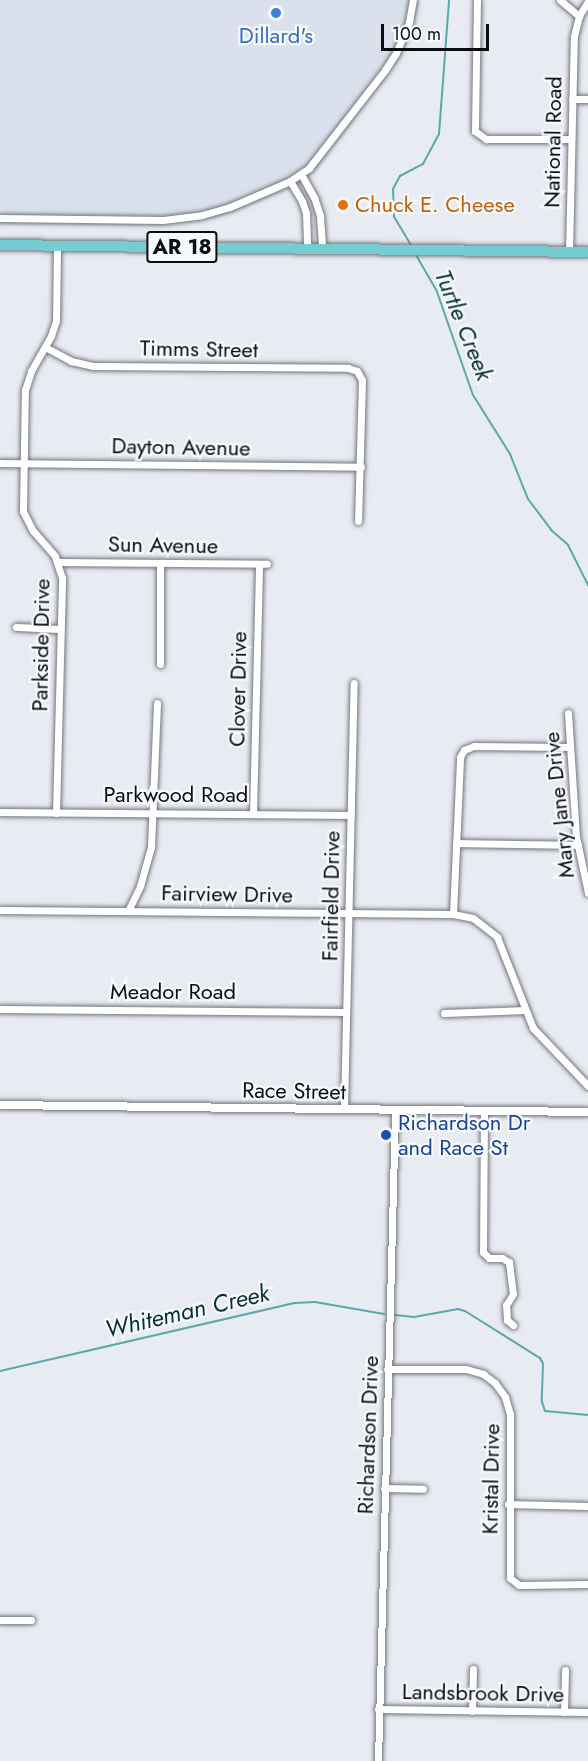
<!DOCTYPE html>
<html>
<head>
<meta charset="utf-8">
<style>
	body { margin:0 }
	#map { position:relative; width:588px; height:1761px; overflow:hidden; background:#e8ecf2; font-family:Jost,sans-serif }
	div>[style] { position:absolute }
	.built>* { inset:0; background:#dae1ed }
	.stream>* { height:2px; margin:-1px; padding:0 1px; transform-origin:1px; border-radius:1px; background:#59a9a9 }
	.roads { filter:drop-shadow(0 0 2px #73767c) drop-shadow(0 0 2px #73767c) }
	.minor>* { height:7px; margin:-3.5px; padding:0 3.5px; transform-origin:3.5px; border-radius:3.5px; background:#fff }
	.tertiary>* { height:8px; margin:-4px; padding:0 4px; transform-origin:4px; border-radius:4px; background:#fff }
	.primary>* { height:10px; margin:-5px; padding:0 5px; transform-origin:5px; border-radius:5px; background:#75cdd2 }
	.dots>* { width:16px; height:16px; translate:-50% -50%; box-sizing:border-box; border:3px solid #f6f9fe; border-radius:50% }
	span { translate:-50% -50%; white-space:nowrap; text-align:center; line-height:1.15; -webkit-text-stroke:4.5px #f6f9fe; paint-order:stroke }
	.shield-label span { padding:2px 4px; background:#f6f9fe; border:2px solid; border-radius:4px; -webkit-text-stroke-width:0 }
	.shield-label { font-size:21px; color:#0b0d0f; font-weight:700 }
	.shop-label { font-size:22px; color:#366cbe }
	.street-label { font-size:22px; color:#0b0d0f }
	.food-label { font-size:22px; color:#c56008 }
	.left { translate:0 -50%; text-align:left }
	.transit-label { font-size:22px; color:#164399 }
	.water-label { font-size:24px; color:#073030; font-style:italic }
	.scale { position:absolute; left:381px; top:24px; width:108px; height:27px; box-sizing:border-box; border:3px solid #0b0d0f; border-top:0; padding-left:8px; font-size:18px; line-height:21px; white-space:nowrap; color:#0b0d0f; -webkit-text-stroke:4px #f6f9fe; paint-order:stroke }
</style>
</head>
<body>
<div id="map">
	<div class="built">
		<i style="clip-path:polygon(0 0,420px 0,411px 33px,400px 58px,315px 174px,278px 195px,216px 219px,158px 226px,0 225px)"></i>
	</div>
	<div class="stream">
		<i style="left:411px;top:245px;width:33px;rotate:-121deg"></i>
		<i style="left:394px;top:217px;width:28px;rotate:-92deg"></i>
		<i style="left:393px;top:189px;width:15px;rotate:-62deg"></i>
		<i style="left:400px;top:176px;width:26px;rotate:-28deg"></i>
		<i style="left:423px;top:164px;width:34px;rotate:-62deg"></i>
		<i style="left:439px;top:134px;width:134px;rotate:-85.7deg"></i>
		<i style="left:416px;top:255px;width:39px;rotate:60deg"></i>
		<i style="left:436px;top:289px;width:112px;rotate:70.8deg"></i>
		<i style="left:473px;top:395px;width:70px;rotate:57.9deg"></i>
		<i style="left:510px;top:454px;width:48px;rotate:68.2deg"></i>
		<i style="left:528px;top:499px;width:39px;rotate:53deg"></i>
		<i style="left:551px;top:530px;width:23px;rotate:41deg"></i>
		<i style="left:568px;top:545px;width:45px;rotate:63.4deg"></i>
		<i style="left:395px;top:1315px;width:19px;rotate:6deg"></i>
		<i style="left:414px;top:1317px;width:45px;rotate:-10.3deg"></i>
		<i style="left:458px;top:1309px;width:7px;rotate:16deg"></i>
		<i style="left:465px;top:1311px;width:89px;rotate:32.1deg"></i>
		<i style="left:540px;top:1358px;width:7px;rotate:63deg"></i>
		<i style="left:543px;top:1364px;width:38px;rotate:92deg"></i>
		<i style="left:542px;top:1402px;width:9px;rotate:72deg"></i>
		<i style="left:545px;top:1411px;width:43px;rotate:5.3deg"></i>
		<i style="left:0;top:1371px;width:302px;rotate:-13deg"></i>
		<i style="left:294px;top:1303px;width:21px;rotate:-3deg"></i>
		<i style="left:315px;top:1302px;width:70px;rotate:9.9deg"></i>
	</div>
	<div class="roads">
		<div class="minor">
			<i style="left:477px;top:0;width:131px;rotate:90.9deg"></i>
			<i style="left:475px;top:131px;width:14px;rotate:36deg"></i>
			<i style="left:486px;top:139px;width:85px"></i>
			<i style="left:560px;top:0;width:25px;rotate:40deg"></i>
			<i style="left:572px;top:99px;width:16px"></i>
			<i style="left:301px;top:174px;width:26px;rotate:61deg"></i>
			<i style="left:314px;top:197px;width:20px;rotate:72deg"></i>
			<i style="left:320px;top:216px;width:32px;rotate:86deg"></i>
			<i style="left:290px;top:181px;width:23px;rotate:59deg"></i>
			<i style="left:302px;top:201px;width:13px;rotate:72deg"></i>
			<i style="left:306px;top:213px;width:35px;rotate:88deg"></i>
			<i style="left:0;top:218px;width:163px;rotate:0.7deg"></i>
			<i style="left:163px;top:220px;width:39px;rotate:-7deg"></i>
			<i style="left:202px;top:215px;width:29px;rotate:-16deg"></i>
			<i style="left:230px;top:207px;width:65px;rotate:-23.4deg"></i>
			<i style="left:290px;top:181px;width:23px;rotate:-34deg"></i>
			<i style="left:309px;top:168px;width:124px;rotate:-52.2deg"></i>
			<i style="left:385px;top:70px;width:20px;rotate:-57deg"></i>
			<i style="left:396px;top:53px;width:34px;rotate:-67deg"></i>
			<i style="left:409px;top:22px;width:22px;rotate:-80deg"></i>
			<i style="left:569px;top:252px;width:216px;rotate:-88.7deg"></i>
			<i style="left:574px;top:36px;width:21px;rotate:-76deg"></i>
			<i style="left:579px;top:16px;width:17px;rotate:-59deg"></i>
			<i style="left:45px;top:347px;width:30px;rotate:28deg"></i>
			<i style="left:71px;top:361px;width:23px;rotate:13deg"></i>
			<i style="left:93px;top:366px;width:255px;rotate:0.4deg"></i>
			<i style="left:348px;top:368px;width:9px;rotate:18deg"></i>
			<i style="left:357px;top:371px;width:10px;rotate:61deg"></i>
			<i style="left:362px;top:380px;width:141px;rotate:91.6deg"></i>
			<i style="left:0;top:463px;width:361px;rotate:0.6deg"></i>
			<i style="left:58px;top:562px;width:209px;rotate:0.5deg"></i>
			<i style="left:160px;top:563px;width:101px;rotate:90deg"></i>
			<i style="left:16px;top:627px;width:44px;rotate:2.6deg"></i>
			<i style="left:568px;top:713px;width:123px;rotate:86.3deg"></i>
			<i style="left:576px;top:836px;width:58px;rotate:78.1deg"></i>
			<i style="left:0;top:812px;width:351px;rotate:0.5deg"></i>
			<i style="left:56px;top:813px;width:235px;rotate:-88.5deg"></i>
			<i style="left:62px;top:578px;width:23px;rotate:-108deg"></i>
			<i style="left:55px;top:556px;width:33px;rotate:-131deg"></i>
			<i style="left:33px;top:531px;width:22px;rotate:-117deg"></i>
			<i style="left:23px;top:511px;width:121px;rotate:-89.1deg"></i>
			<i style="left:25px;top:390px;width:20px;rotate:-72deg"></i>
			<i style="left:31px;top:371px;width:40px;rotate:-60.3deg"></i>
			<i style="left:51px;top:336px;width:16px;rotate:-72deg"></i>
			<i style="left:56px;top:321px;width:75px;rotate:-89.2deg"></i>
			<i style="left:253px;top:814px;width:250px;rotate:-88.6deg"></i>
			<i style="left:456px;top:843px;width:122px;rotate:0.9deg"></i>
			<i style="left:0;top:910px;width:453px;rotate:0.5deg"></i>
			<i style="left:453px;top:914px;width:20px;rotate:11deg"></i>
			<i style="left:473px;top:918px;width:31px;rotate:38deg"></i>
			<i style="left:497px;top:937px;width:98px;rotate:68.4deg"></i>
			<i style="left:533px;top:1028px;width:80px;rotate:46.5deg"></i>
			<i style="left:128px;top:911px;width:28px;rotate:-64deg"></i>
			<i style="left:140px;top:886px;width:41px;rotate:-74.2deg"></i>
			<i style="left:151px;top:847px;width:144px;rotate:-87.6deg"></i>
			<i style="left:453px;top:914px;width:157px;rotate:-87.4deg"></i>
			<i style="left:460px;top:757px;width:8px;rotate:-60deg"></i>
			<i style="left:464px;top:750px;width:11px;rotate:-22deg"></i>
			<i style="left:474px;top:746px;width:96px;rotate:0.6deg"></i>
			<i style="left:0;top:1009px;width:346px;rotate:0.5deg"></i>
			<i style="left:444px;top:1013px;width:81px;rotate:-2.1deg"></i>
			<i style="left:344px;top:1109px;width:426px;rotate:-88.7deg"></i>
			<i style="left:484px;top:1111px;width:141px;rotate:90.4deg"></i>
			<i style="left:483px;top:1252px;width:8px;rotate:45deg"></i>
			<i style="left:489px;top:1258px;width:13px"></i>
			<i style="left:502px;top:1258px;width:8px;rotate:30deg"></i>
			<i style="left:509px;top:1262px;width:32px;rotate:83deg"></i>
			<i style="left:513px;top:1294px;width:13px;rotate:122deg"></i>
			<i style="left:506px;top:1305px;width:15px;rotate:86deg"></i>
			<i style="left:507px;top:1320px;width:8px;rotate:40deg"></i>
			<i style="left:387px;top:1369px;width:79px"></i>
			<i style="left:466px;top:1369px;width:18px;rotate:16deg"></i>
			<i style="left:483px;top:1374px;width:15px;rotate:37deg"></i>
			<i style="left:495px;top:1383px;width:17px;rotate:54deg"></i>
			<i style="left:505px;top:1397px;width:18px;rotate:74deg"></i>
			<i style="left:510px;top:1414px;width:164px;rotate:90deg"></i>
			<i style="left:510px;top:1578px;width:11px;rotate:38deg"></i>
			<i style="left:519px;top:1585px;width:69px;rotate:-0.8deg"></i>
			<i style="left:384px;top:1488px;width:39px;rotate:1deg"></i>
			<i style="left:508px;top:1504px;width:80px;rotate:1.4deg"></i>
			<i style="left:0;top:1620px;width:31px"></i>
			<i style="left:378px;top:1709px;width:210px;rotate:0.8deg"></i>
			<i style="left:472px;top:1711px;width:42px;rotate:-88.6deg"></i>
			<i style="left:564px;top:1712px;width:42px;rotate:-88.6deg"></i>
			<i style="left:378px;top:1761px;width:651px;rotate:-88.5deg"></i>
		</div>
		<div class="tertiary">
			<i style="left:0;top:1105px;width:588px;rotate:0.68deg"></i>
		</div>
		<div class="primary">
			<i style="left:0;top:245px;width:588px;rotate:0.68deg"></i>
		</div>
	</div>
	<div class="dots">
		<i style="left:276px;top:13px;background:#3f7fe0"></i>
		<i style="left:343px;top:205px;background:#e8710a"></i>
		<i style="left:386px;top:1135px;background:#1a4fb4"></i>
	</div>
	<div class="shield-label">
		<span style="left:182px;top:247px">AR 18</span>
	</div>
	<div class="shop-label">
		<span style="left:276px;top:36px">Dillard's</span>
	</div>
	<div class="street-label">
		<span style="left:553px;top:142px;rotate:-89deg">National Road</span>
		<span style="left:199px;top:349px;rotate:1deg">Timms Street</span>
		<span style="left:181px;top:447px;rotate:1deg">Dayton Avenue</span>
		<span style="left:163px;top:545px;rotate:1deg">Sun Avenue</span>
		<span style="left:41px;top:645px;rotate:-89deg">Parkside Drive</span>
		<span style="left:238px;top:689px;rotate:-89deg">Clover Drive</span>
		<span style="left:176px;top:795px">Parkwood Road</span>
		<span style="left:559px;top:805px;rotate:-96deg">Mary Jane Drive</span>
		<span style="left:227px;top:894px;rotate:1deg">Fairview Drive</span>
		<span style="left:331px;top:896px;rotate:-89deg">Fairfield Drive</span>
		<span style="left:173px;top:992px">Meador Road</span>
		<span style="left:294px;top:1091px;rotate:1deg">Race Street</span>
		<span style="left:368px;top:1435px;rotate:-88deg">Richardson Drive</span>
		<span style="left:491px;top:1479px;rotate:-89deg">Kristal Drive</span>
		<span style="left:483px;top:1693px;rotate:1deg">Landsbrook Drive</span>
	</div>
	<div class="food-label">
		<span class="left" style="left:355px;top:205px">Chuck E. Cheese</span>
	</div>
	<div class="transit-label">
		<span class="left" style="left:398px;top:1135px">Richardson Dr<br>and Race St</span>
	</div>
	<div class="water-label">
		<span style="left:464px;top:325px;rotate:68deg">Turtle Creek</span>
		<span style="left:187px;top:1311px;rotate:-13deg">Whiteman Creek</span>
	</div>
	<div class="scale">100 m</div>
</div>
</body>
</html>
